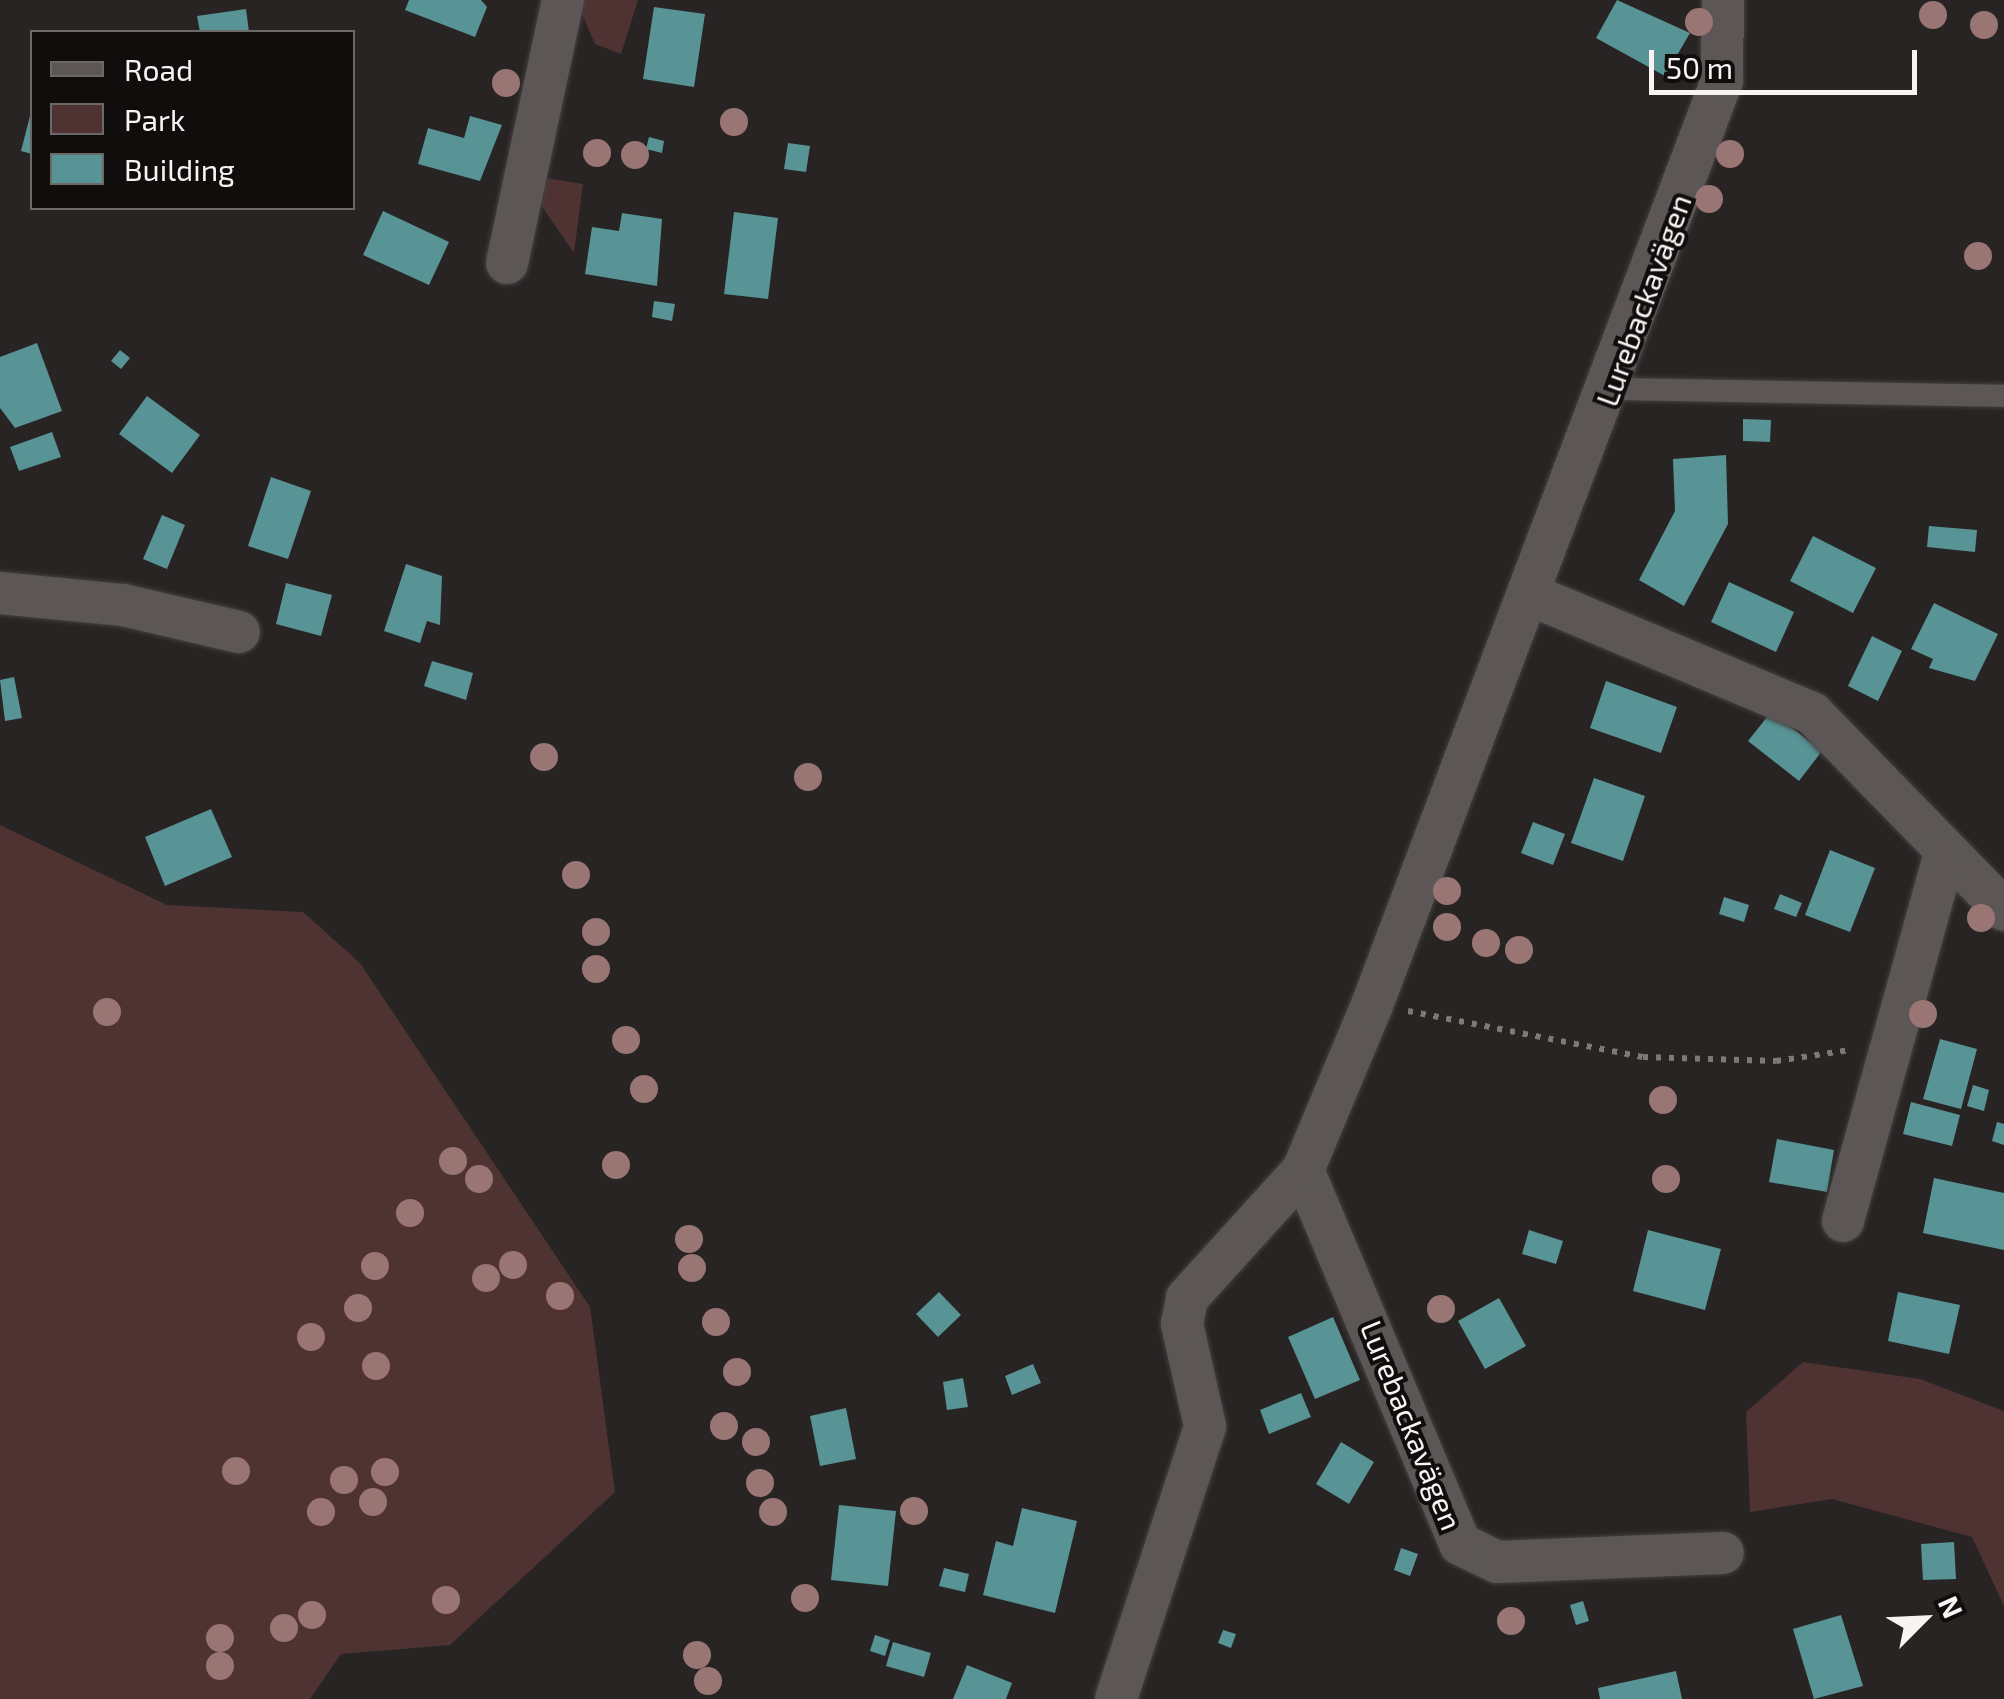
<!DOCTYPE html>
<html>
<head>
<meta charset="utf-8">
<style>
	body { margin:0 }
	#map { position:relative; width:2004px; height:1699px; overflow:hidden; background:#282423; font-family:"Exo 2",sans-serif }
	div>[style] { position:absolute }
	.green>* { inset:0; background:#4f3333 }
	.building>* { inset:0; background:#589395 }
	.path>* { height:6px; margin-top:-3px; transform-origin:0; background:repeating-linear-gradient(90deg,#7d7978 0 5px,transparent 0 13px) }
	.roads { filter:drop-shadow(0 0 2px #444040) drop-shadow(0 0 2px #444040) }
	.lane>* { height:22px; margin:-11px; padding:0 11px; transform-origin:11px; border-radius:11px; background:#5c5656 }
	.street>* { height:42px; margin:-21px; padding:0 21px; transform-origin:21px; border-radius:21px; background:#5c5656 }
	.trees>* { width:28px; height:28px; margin:-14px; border-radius:50%; background:#997574 }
	span { translate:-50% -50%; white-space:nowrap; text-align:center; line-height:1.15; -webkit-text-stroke:8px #100d0d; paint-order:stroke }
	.street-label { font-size:30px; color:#f7f4f3 }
	.legend { position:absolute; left:30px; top:30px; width:325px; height:180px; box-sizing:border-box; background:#100d0d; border:2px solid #6c6969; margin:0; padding:12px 18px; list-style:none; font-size:30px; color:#f7f4f3 }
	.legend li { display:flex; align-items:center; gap:20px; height:50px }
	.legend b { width:50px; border:2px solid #6c6969 }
	.north { position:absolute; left:1874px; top:1569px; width:100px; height:100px; -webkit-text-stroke:8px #100d0d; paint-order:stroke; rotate:66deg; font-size:28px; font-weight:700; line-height:40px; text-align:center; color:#f7f4f3 }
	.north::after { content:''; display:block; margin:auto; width:35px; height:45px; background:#f7f4f3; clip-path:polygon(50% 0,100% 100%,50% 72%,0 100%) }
	.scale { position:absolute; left:1649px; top:50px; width:268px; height:45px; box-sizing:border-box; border:5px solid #f7f4f3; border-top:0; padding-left:12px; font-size:30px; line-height:35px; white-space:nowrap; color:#f7f4f3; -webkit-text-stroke:8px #100d0d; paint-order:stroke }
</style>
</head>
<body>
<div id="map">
	<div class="green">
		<i style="clip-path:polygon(576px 0,638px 0,621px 54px,595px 44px)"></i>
		<i style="clip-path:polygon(545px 178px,583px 184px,574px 253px,538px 201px)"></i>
		<i style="clip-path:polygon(0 825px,167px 905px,303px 912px,360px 963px,590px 1307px,615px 1492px,450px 1645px,341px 1654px,310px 1699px,0 1699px)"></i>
		<i style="clip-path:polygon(1803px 1362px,1920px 1379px,2004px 1411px,2004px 1606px,1972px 1537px,1832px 1499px,1750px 1512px,1746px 1412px)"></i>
	</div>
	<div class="building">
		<i style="clip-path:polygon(409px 0,481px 0,487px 7px,475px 37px,405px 10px)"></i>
		<i style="clip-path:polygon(1617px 0,1690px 33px,1665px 76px,1596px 38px)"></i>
		<i style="clip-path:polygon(654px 7px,705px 14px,694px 87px,643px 79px)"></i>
		<i style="clip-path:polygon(246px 9px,249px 32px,200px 32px,197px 16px)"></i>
		<i style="clip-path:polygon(31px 112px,32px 113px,32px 154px,21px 151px)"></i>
		<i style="clip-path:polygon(470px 116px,502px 125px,480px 181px,418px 164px,428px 128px,464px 138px)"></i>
		<i style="clip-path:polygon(649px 137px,664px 141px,662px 153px,646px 149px)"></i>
		<i style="clip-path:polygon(788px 143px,810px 146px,806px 172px,784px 169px)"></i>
		<i style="clip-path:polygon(383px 211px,449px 242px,429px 285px,363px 255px)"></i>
		<i style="clip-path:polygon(734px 212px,778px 218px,768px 299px,724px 294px)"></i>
		<i style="clip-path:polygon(622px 213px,662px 219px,657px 286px,585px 274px,592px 227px,619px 231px)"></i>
		<i style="clip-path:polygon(654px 301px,675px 304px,672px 321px,652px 317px)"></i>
		<i style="clip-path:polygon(37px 343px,62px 411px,15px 428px,0 408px,0 357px)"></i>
		<i style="clip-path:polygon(120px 350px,130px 358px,121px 369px,111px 361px)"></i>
		<i style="clip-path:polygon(147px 396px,200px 435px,172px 473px,119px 434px)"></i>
		<i style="clip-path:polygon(1743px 419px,1771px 420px,1770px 442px,1743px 441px)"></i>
		<i style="clip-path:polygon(52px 432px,61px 457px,19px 471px,10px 447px)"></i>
		<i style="clip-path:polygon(1726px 455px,1728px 524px,1684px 606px,1639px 580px,1675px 511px,1673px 459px)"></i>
		<i style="clip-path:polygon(271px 477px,311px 491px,288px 559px,248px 546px)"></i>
		<i style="clip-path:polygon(162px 515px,185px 525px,167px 569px,143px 559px)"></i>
		<i style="clip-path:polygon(1929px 526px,1977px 530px,1975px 552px,1927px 547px)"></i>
		<i style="clip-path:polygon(1813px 536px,1876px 568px,1853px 613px,1790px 581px)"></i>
		<i style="clip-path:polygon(406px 564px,442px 576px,440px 625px,427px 621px,420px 643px,384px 631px)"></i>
		<i style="clip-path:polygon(1729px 582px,1794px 612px,1776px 652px,1711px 622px)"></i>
		<i style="clip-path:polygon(286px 583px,332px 595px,321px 636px,276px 624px)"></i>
		<i style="clip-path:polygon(1934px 603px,1998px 634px,1975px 681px,1929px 668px,1933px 659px,1911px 649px)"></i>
		<i style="clip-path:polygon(1872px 636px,1902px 651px,1878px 701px,1848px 686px)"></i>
		<i style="clip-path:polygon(432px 661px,473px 673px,466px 700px,424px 686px)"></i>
		<i style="clip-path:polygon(14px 677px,22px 718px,5px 721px,0 680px)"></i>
		<i style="clip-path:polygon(1606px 681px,1677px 707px,1661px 753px,1590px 728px)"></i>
		<i style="clip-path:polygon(1771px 712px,1822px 751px,1799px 781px,1748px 741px)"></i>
		<i style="clip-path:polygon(1594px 778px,1645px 796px,1623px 861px,1571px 843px)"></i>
		<i style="clip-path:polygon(211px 809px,232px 857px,165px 886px,145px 837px)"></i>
		<i style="clip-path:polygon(1533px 822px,1565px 834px,1553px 865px,1521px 853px)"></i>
		<i style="clip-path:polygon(1830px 850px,1875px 868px,1850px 932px,1805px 915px)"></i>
		<i style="clip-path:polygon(1780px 894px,1802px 903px,1796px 917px,1774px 909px)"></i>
		<i style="clip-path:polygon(1724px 897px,1749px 905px,1744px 922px,1719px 914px)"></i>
		<i style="clip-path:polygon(1940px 1039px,1977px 1049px,1961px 1109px,1923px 1099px)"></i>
		<i style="clip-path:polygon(1973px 1085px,1989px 1090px,1984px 1111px,1967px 1106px)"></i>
		<i style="clip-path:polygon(1911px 1102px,1960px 1115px,1952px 1146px,1903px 1134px)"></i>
		<i style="clip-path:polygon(1997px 1122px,2004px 1124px,2004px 1145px,1992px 1141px)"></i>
		<i style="clip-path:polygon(1777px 1139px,1834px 1150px,1827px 1192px,1769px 1182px)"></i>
		<i style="clip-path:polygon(1934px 1178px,2004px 1193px,2004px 1250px,1923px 1233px)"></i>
		<i style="clip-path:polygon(1529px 1230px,1563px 1241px,1556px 1264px,1522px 1254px)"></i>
		<i style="clip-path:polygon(1648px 1230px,1721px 1249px,1705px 1310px,1633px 1291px)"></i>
		<i style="clip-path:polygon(939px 1292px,961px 1315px,938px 1337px,916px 1314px)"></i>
		<i style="clip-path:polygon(1898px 1292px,1960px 1305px,1949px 1354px,1888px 1341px)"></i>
		<i style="clip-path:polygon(1499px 1298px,1526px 1346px,1485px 1369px,1458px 1321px)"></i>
		<i style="clip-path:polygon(1333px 1317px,1360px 1380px,1315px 1399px,1288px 1337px)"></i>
		<i style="clip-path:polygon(1033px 1364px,1041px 1383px,1012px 1395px,1005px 1376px)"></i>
		<i style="clip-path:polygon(963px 1378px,968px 1407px,947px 1410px,943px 1382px)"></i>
		<i style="clip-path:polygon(1301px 1393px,1311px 1417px,1269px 1434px,1260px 1410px)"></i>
		<i style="clip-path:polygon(846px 1408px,856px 1459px,820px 1466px,810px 1416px)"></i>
		<i style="clip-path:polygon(1341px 1442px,1374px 1462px,1349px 1504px,1316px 1484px)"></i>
		<i style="clip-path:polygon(839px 1505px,896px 1511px,888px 1586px,831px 1580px)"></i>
		<i style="clip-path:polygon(1022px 1508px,1077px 1521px,1055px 1613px,983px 1595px,996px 1541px,1013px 1546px)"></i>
		<i style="clip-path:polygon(1954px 1542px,1956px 1579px,1923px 1580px,1921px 1544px)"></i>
		<i style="clip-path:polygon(1401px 1548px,1418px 1554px,1410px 1576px,1394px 1570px)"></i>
		<i style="clip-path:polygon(944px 1568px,969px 1574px,965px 1592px,939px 1586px)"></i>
		<i style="clip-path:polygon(1583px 1601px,1589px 1621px,1576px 1625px,1570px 1605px)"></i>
		<i style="clip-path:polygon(1841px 1615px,1863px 1686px,1814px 1699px,1793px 1629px)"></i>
		<i style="clip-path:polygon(1223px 1630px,1236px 1634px,1231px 1648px,1218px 1643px)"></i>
		<i style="clip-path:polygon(875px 1635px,890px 1640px,885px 1656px,870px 1651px)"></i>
		<i style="clip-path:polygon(893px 1642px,931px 1653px,924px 1677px,886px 1666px)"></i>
		<i style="clip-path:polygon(967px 1665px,1012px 1683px,1006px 1699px,953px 1699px)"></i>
		<i style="clip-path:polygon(1676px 1671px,1682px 1699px,1600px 1699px,1598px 1688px)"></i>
	</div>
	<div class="path">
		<i style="left:1408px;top:1011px;width:239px;rotate:11.1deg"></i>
		<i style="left:1643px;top:1057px;width:133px;rotate:1.7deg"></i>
		<i style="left:1776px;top:1061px;width:75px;rotate:-8.5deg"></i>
	</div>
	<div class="roads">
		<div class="lane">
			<i style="left:1613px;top:389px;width:391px;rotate:1deg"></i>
		</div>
		<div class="street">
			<i style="left:507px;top:263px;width:269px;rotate:-78deg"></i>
			<i style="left:0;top:593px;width:124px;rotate:5.6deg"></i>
			<i style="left:123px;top:605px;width:119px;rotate:13.1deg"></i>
			<i style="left:1531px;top:595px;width:305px;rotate:22.8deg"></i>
			<i style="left:1812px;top:713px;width:275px;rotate:45.7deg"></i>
			<i style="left:1303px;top:1170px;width:406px;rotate:67.2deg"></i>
			<i style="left:1460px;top:1544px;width:41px;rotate:25.9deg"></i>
			<i style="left:1497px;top:1562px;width:226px;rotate:-2.3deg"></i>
			<i style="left:1843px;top:1221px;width:383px;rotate:-74.5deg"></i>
			<i style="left:1116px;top:1699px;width:287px;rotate:-71.9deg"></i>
			<i style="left:1205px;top:1426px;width:105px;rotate:-102.7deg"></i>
			<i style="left:1182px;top:1324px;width:26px;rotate:-79deg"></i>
			<i style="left:1187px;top:1298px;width:173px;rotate:-47.8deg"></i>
			<i style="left:1303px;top:1170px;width:179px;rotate:-67.3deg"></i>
			<i style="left:1372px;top:1005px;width:989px;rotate:-69.27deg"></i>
			<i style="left:1722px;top:80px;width:80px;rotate:-89.3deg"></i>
		</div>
	</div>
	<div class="trees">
		<i style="left:1933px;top:15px"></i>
		<i style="left:1699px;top:22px"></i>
		<i style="left:1984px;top:25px"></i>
		<i style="left:506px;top:83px"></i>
		<i style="left:734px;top:122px"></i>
		<i style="left:597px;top:153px"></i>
		<i style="left:1730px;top:154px"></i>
		<i style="left:635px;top:155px"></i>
		<i style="left:1709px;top:199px"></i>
		<i style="left:1978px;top:256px"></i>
		<i style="left:544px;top:757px"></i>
		<i style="left:808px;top:777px"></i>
		<i style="left:576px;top:875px"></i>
		<i style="left:1447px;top:891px"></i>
		<i style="left:1981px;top:918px"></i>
		<i style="left:1447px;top:927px"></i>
		<i style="left:596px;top:932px"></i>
		<i style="left:1486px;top:943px"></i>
		<i style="left:1519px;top:950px"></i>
		<i style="left:596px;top:969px"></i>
		<i style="left:107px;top:1012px"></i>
		<i style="left:1923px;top:1014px"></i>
		<i style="left:626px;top:1040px"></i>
		<i style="left:644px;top:1089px"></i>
		<i style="left:1663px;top:1100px"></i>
		<i style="left:453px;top:1161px"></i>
		<i style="left:616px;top:1165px"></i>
		<i style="left:479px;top:1179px"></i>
		<i style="left:1666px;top:1179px"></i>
		<i style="left:410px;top:1213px"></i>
		<i style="left:689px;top:1239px"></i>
		<i style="left:513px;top:1265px"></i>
		<i style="left:375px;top:1266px"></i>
		<i style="left:692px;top:1268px"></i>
		<i style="left:486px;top:1278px"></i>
		<i style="left:560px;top:1296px"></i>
		<i style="left:358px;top:1308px"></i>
		<i style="left:1441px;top:1309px"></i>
		<i style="left:716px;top:1322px"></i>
		<i style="left:311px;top:1337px"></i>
		<i style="left:376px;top:1366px"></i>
		<i style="left:737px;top:1372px"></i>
		<i style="left:724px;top:1426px"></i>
		<i style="left:756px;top:1442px"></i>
		<i style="left:236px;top:1471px"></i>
		<i style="left:385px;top:1472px"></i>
		<i style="left:344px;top:1480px"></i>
		<i style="left:760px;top:1483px"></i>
		<i style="left:373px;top:1502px"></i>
		<i style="left:914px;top:1511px"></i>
		<i style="left:321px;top:1512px"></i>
		<i style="left:773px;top:1512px"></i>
		<i style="left:805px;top:1598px"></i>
		<i style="left:446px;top:1600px"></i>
		<i style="left:312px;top:1615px"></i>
		<i style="left:1511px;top:1621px"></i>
		<i style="left:284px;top:1628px"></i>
		<i style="left:220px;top:1638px"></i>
		<i style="left:697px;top:1655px"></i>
		<i style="left:220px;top:1666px"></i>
		<i style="left:708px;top:1681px"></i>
	</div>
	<div class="street-label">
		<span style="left:1643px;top:300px;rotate:-70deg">Lurebackavägen</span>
		<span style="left:1412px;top:1425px;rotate:68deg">Lurebackavägen</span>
	</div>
	<ul class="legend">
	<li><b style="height:12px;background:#5c5656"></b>Road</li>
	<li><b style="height:28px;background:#4f3333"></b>Park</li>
	<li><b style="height:28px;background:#589395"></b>Building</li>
	</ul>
	<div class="north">N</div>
	<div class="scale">50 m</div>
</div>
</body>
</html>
